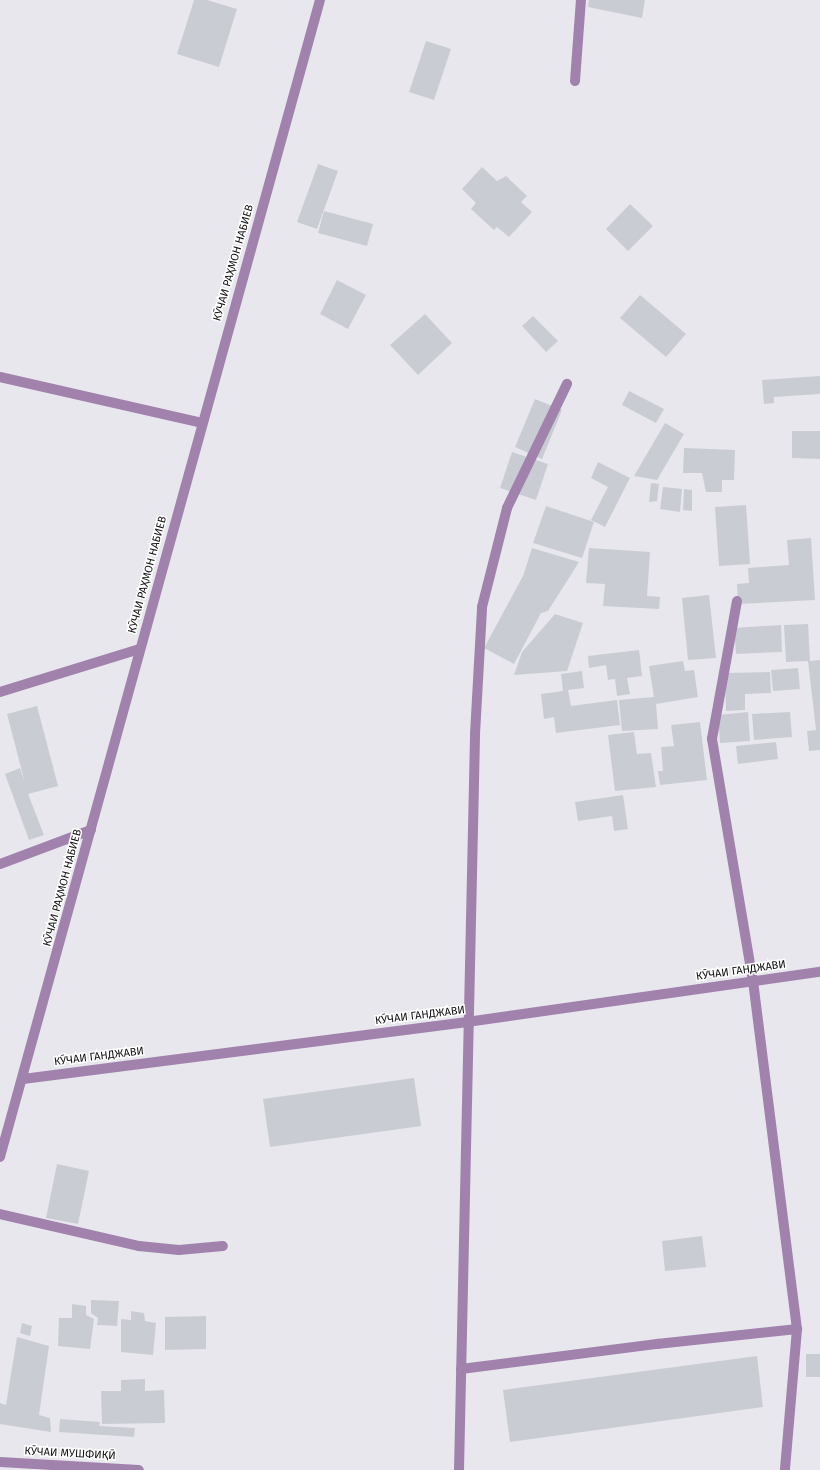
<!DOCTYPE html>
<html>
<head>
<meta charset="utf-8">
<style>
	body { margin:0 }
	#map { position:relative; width:820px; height:1470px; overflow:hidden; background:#e8e7ee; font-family:"Fira Sans",sans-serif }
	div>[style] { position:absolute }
	.building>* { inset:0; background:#c9cdd3 }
	.service>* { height:10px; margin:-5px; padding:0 5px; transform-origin:5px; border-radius:5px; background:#a182ac }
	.minor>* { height:10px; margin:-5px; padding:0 5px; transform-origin:5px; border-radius:5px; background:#a182ac }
	.tertiary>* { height:10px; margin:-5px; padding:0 5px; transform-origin:5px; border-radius:5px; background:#a182ac }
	span { translate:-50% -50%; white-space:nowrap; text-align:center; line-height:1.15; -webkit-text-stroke:3px #fff; paint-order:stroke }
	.street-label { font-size:11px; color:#0f0f11 }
</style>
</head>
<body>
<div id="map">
	<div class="building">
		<i style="clip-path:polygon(194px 0,207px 0,237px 9px,219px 67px,177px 54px)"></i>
		<i style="clip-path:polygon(589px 0,645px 0,642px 18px,588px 7px)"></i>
		<i style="clip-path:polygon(426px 41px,451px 49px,434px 100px,409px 92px)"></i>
		<i style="clip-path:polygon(318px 164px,338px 171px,317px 229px,297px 222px)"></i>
		<i style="clip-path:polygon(482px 167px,497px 181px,506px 176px,527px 196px,521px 202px,532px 212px,509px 237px,497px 227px,494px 230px,471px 209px,476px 203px,462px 189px)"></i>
		<i style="clip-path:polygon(630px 204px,653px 226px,628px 251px,606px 229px)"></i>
		<i style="clip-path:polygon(324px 211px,373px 224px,367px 246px,318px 233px)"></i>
		<i style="clip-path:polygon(337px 280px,366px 295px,348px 329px,320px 314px)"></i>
		<i style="clip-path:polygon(640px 295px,686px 334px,666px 357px,620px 318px)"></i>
		<i style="clip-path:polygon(425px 314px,452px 343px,418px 375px,390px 345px)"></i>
		<i style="clip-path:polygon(533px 316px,558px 341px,546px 352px,522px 326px)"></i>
		<i style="clip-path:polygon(820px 376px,820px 394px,774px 397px,774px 403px,764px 404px,762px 380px)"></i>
		<i style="clip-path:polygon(629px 391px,664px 409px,656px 423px,622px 405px)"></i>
		<i style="clip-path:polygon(535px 399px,562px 410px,542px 459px,515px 447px)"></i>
		<i style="clip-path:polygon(665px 423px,684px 434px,657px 480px,634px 476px)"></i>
		<i style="clip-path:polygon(792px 431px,820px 431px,820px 459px,792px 458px)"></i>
		<i style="clip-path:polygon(684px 448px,735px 450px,734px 480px,722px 480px,722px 492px,706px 492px,702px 473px,683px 473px)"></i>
		<i style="clip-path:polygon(512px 452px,548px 464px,536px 500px,500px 488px)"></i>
		<i style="clip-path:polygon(598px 462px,630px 478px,605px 527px,591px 520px,608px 487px,591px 478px)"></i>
		<i style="clip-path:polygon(651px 483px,659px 484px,657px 501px,649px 502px)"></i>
		<i style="clip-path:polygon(663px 487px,682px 489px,680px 512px,660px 509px)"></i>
		<i style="clip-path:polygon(684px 489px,692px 490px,692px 511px,683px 510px)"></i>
		<i style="clip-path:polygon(746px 505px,750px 564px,719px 566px,715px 507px)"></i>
		<i style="clip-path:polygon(546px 506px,594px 522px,582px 558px,533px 543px)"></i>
		<i style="clip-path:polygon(811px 538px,815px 600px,738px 604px,737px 584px,749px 583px,748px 568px,789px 565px,787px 540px)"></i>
		<i style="clip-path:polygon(532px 548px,579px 562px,548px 611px,541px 613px,514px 664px,484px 648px,523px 576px)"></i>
		<i style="clip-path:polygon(589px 548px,650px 552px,647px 596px,660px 597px,659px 609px,603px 606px,605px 584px,586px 583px)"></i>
		<i style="clip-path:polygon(709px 595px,716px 658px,688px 660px,682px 598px)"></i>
		<i style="clip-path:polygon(555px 614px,583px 623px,567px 671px,514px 675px,522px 652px)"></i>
		<i style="clip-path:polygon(808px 624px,810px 661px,820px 660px,820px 750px,809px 751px,807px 731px,816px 730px,808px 661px,786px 662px,784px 625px)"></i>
		<i style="clip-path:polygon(781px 625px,782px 652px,736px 654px,734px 628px)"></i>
		<i style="clip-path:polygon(639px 650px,642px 676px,627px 678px,630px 694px,617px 696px,615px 679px,608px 680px,606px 665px,589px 668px,588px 656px)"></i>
		<i style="clip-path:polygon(683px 661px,685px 671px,694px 670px,698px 697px,656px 704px,658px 729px,622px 731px,619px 700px,654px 697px,649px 666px)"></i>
		<i style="clip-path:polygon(798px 668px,800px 689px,773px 691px,771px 670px)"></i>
		<i style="clip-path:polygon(582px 671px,584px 688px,568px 690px,571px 706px,617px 700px,620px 725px,556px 733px,554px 717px,544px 719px,541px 694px,563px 691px,561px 674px)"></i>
		<i style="clip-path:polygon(770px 672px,771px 693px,745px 694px,745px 710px,726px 711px,725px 673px)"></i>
		<i style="clip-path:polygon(37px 706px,58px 786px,28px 794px,44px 835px,29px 840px,5px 774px,20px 768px,25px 783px,7px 714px)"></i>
		<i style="clip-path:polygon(748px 712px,750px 741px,720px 743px,718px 715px)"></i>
		<i style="clip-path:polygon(790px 712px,792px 737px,754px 740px,752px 714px)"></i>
		<i style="clip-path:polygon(700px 722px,707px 780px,660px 785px,658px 771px,663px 771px,661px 747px,674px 746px,671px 725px)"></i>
		<i style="clip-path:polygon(634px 732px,637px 754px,651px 753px,656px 787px,615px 791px,608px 735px)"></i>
		<i style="clip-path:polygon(776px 742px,778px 759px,738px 764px,736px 746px)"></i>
		<i style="clip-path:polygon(623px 795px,628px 829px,614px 831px,612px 816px,578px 821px,575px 802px)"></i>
		<i style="clip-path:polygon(414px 1078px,421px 1126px,270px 1147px,263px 1099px)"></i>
		<i style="clip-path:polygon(57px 1164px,89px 1171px,78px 1224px,46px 1218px)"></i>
		<i style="clip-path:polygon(702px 1236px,706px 1267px,665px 1271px,662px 1241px)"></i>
		<i style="clip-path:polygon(91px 1300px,119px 1301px,117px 1326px,97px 1325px,98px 1318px,91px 1313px)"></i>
		<i style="clip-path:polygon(72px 1304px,86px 1306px,86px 1315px,94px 1319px,90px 1349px,58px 1346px,59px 1318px,72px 1318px)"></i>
		<i style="clip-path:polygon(131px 1311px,144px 1313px,145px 1321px,156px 1323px,153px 1355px,121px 1352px,121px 1319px,131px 1320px)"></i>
		<i style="clip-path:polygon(206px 1316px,206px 1349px,165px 1350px,165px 1317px)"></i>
		<i style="clip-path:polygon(22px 1323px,32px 1326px,30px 1336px,20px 1333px)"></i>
		<i style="clip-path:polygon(17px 1337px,49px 1346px,39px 1415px,50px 1418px,51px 1432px,0 1424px,0 1403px,6px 1405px)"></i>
		<i style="clip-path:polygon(806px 1354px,820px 1354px,820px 1377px,806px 1377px)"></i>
		<i style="clip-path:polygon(757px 1356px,763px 1407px,510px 1442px,503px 1390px)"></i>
		<i style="clip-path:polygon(145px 1379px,145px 1391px,164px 1390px,165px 1423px,102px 1424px,101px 1391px,121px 1391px,121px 1380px)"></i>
		<i style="clip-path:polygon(60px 1419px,100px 1422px,99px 1426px,135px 1428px,134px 1437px,59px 1432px)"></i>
	</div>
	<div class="service">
		<i style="left:0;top:692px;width:146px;rotate:-17.1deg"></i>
		<i style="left:0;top:864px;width:97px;rotate:-20.5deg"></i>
		<i style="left:0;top:1214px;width:143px;rotate:13deg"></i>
		<i style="left:139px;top:1246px;width:40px;rotate:5.7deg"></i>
		<i style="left:179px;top:1250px;width:44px;rotate:-5.2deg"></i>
		<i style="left:461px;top:1369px;width:198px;rotate:-7.3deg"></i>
		<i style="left:657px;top:1344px;width:141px;rotate:-6.1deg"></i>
	</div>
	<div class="minor">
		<i style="left:575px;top:81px;width:81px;rotate:-85.8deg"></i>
		<i style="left:0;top:377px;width:207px;rotate:12.8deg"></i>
		<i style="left:737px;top:601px;width:140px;rotate:100.3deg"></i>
		<i style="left:712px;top:739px;width:245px;rotate:80.4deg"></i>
		<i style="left:753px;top:981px;width:351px;rotate:82.8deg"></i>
		<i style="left:797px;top:1329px;width:142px;rotate:94.9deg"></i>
		<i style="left:23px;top:1079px;width:448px;rotate:-7.3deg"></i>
		<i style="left:467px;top:1022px;width:357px;rotate:-8.1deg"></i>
		<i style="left:0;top:1462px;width:139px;rotate:3.3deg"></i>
		<i style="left:459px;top:1470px;width:736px;rotate:-88.75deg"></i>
		<i style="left:475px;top:734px;width:127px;rotate:-86.8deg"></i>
		<i style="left:482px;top:607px;width:102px;rotate:-75.8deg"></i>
		<i style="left:507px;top:508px;width:138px;rotate:-64.2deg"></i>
	</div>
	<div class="tertiary">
		<i style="left:0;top:1157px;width:1200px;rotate:-74.54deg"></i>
	</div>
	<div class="street-label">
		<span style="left:234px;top:263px;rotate:-74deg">КӮЧАИ РАҲМОН НАБИЕВ</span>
		<span style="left:148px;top:575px;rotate:-75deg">КӮЧАИ РАҲМОН НАБИЕВ</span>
		<span style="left:63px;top:888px;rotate:-75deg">КӮЧАИ РАҲМОН НАБИЕВ</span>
		<span style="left:741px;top:971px;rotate:-8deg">КӮЧАИ ГАНДЖАВИ</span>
		<span style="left:420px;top:1016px;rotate:-7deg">КӮЧАИ ГАНДЖАВИ</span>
		<span style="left:99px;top:1057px;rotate:-7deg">КӮЧАИ ГАНДЖАВИ</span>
		<span style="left:70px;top:1454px;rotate:3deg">КӮЧАИ МУШФИҚӢ</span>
	</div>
</div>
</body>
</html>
